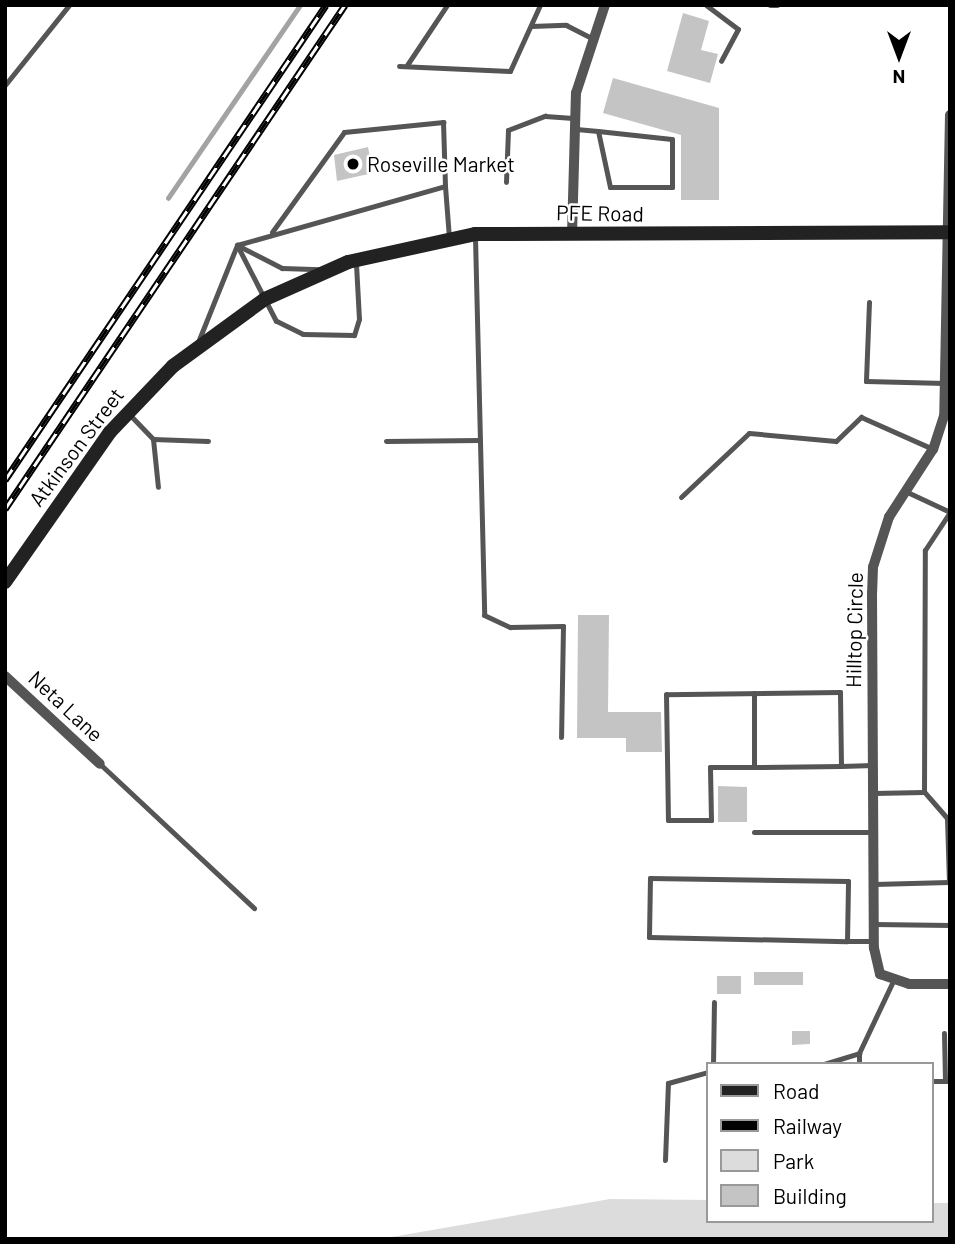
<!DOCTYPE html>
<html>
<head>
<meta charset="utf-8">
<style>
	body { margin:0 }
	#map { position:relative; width:955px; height:1244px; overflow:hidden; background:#fff; font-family:Barlow,sans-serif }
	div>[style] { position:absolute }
	.green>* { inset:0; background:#dcdcdc }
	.stream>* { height:4.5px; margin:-2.25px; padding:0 2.25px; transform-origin:2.25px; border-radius:2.25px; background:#a3a3a3 }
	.building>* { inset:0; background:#c4c4c4 }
	.lane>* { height:5px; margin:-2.5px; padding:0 2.5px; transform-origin:2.5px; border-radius:2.5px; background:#555 }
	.street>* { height:10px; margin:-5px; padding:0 5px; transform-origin:5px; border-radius:5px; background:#555 }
	.secondary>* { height:14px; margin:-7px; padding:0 7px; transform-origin:7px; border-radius:7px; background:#222 }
	.rail>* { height:7px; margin-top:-3.5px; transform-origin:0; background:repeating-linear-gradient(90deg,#fff 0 13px,#000 0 26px); box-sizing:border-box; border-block:2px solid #000 }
	.dots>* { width:19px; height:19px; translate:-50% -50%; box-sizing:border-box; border:4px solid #fff; border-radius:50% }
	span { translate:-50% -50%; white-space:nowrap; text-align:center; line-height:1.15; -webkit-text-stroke:5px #fff; paint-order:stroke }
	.poi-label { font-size:21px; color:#000 }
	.left { translate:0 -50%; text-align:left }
	.street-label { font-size:21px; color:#000 }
	.frame { position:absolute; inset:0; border:7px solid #000; pointer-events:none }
	.legend { position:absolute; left:706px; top:1062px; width:228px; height:161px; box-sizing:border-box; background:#fff; border:2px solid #999; margin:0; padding:9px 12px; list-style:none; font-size:21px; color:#000 }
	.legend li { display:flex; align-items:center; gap:14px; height:35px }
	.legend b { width:35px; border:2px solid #999 }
	.north { position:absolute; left:864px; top:21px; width:70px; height:70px; -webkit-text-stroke:5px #fff; paint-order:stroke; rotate:180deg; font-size:19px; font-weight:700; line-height:28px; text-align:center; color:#000 }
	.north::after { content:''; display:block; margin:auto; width:24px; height:32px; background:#000; clip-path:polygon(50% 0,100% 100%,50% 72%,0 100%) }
</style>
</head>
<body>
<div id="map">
	<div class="green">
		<i style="clip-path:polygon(610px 1199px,708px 1200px,708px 1221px,932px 1221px,932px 1203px,950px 1203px,950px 1239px,380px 1239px)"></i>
	</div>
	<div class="stream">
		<i style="left:168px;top:198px;width:234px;rotate:-55.6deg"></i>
	</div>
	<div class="building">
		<i style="clip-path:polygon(683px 13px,709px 21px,701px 50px,718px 54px,710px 83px,667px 71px)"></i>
		<i style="clip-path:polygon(613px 78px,719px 108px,719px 200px,681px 200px,681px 135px,603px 113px)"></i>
		<i style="clip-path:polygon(368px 147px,373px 173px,337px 181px,334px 155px)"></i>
		<i style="clip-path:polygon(578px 615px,609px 615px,608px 712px,661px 712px,662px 752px,626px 752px,626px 738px,577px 738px)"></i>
		<i style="clip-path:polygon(718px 786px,747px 787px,747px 822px,718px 822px)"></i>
		<i style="clip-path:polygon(754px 972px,803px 972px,803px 985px,754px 985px)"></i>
		<i style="clip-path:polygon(717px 976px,741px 976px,741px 994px,717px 994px)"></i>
		<i style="clip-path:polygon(792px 1031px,810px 1031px,810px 1044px,792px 1045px)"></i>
	</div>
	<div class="lane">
		<i style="left:706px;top:5px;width:40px;rotate:37deg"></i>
		<i style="left:738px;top:29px;width:36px;rotate:118deg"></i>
		<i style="left:770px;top:5px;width:7px"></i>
		<i style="left:531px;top:26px;width:35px;rotate:-2deg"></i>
		<i style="left:566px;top:25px;width:28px;rotate:27deg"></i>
		<i style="left:407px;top:65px;width:72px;rotate:-56.3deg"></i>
		<i style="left:399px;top:66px;width:111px;rotate:2.6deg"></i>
		<i style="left:510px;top:71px;width:72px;rotate:-65.6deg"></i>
		<i style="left:5px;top:85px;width:102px;rotate:-51.3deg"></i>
		<i style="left:576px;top:129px;width:22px;rotate:5deg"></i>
		<i style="left:598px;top:131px;width:74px;rotate:6.2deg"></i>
		<i style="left:672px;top:139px;width:48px;rotate:90deg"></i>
		<i style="left:672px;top:187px;width:62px;rotate:180deg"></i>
		<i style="left:610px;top:187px;width:57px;rotate:-102.1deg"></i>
		<i style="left:506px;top:182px;width:52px;rotate:-87.8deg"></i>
		<i style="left:508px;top:130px;width:40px;rotate:-21deg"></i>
		<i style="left:545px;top:116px;width:28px;rotate:4deg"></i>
		<i style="left:272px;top:232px;width:123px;rotate:-54.2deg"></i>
		<i style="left:344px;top:132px;width:100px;rotate:-5.8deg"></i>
		<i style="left:443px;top:122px;width:64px;rotate:88.2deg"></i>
		<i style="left:475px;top:237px;width:378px;rotate:88.6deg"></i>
		<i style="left:484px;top:615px;width:29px;rotate:25deg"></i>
		<i style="left:510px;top:627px;width:53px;rotate:-1.1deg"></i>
		<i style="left:563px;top:626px;width:111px;rotate:91deg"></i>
		<i style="left:356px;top:264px;width:55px;rotate:86.9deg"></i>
		<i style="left:359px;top:319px;width:17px;rotate:107deg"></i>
		<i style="left:354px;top:335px;width:51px;rotate:-178.9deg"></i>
		<i style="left:303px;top:334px;width:30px;rotate:-154deg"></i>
		<i style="left:276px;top:321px;width:85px;rotate:-117.2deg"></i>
		<i style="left:237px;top:245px;width:216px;rotate:-15.8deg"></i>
		<i style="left:445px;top:186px;width:52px;rotate:85.6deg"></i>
		<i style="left:869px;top:302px;width:79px;rotate:92.2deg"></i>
		<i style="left:866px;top:381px;width:79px;rotate:1.5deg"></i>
		<i style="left:198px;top:342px;width:105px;rotate:-68.1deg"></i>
		<i style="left:237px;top:245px;width:51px;rotate:27.1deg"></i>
		<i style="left:282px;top:268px;width:38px;rotate:2deg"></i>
		<i style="left:129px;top:414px;width:35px;rotate:46deg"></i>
		<i style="left:153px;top:439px;width:48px;rotate:84.1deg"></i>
		<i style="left:153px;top:439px;width:55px;rotate:2.1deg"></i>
		<i style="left:386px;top:441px;width:94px;rotate:-0.6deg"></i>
		<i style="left:905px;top:491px;width:50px;rotate:25deg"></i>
		<i style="left:681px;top:497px;width:93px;rotate:-43.3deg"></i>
		<i style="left:749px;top:433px;width:87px;rotate:5.3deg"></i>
		<i style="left:836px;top:441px;width:35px;rotate:-44deg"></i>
		<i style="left:861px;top:417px;width:79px;rotate:24deg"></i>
		<i style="left:754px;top:693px;width:74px;rotate:90deg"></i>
		<i style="left:100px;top:764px;width:211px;rotate:43.1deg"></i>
		<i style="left:841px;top:766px;width:74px;rotate:-90.8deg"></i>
		<i style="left:840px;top:692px;width:174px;rotate:179.3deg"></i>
		<i style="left:666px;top:694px;width:126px;rotate:89.1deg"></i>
		<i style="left:668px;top:820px;width:43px"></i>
		<i style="left:711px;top:820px;width:53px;rotate:-91.1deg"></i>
		<i style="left:710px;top:767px;width:44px"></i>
		<i style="left:754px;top:767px;width:87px;rotate:-0.7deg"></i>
		<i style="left:841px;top:766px;width:32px;rotate:-2deg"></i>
		<i style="left:873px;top:793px;width:51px;rotate:-1.1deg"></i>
		<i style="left:924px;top:792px;width:242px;rotate:-89.8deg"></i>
		<i style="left:925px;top:550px;width:45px;rotate:-56.7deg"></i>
		<i style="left:754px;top:832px;width:120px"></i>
		<i style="left:874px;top:884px;width:75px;rotate:-1.5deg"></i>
		<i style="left:949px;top:882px;width:64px;rotate:-91.8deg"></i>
		<i style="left:947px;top:818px;width:35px;rotate:-131deg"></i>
		<i style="left:874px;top:924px;width:76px;rotate:0.8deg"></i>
		<i style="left:847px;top:941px;width:60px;rotate:-89deg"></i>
		<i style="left:848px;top:881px;width:198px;rotate:-179.1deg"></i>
		<i style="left:650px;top:878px;width:59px;rotate:91deg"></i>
		<i style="left:649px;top:937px;width:198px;rotate:1.2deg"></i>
		<i style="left:847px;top:941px;width:27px"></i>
		<i style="left:944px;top:1033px;width:48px;rotate:88.8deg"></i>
		<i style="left:859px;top:1053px;width:11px;rotate:90deg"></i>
		<i style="left:713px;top:1064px;width:62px;rotate:-89.1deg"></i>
		<i style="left:824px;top:1064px;width:37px;rotate:-17deg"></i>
		<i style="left:859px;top:1053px;width:82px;rotate:-64.7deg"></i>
		<i style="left:932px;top:1081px;width:18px"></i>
		<i style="left:665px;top:1160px;width:77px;rotate:-87.8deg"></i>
		<i style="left:668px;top:1083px;width:41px;rotate:-15.4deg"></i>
	</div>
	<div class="street">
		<i style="left:950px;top:115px;width:301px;rotate:91.1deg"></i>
		<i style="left:944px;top:416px;width:35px;rotate:108deg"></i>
		<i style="left:933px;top:449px;width:81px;rotate:122.9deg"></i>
		<i style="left:889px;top:517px;width:52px;rotate:107.7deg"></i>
		<i style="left:873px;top:567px;width:26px;rotate:92deg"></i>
		<i style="left:872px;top:593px;width:355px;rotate:89.7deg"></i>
		<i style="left:874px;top:948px;width:27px;rotate:77deg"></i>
		<i style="left:880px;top:974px;width:31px;rotate:19deg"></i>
		<i style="left:909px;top:984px;width:41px"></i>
		<i style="left:572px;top:235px;width:142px;rotate:-88.4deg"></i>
		<i style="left:576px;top:93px;width:93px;rotate:-71.8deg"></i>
		<i style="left:5px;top:676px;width:129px;rotate:42.8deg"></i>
	</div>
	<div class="secondary">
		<i style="left:5px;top:582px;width:183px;rotate:-55deg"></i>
		<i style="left:110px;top:432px;width:91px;rotate:-46.3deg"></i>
		<i style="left:173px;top:366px;width:114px;rotate:-36.1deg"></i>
		<i style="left:265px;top:299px;width:91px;rotate:-24deg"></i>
		<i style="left:348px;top:262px;width:130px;rotate:-12.4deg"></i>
		<i style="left:475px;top:234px;width:475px;rotate:-0.2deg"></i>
	</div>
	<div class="rail">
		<i style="left:5px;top:480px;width:573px;rotate:-55.95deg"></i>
		<i style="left:5px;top:509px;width:608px;rotate:-56deg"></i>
	</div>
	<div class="dots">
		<i style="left:353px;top:164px;background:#000"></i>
	</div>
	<div class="poi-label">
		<span class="left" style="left:367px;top:164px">Roseville Market</span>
	</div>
	<div class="street-label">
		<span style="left:600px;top:213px;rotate:1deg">PFE Road</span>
		<span style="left:76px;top:447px;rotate:-53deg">Atkinson Street</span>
		<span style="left:854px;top:630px;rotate:-89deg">Hilltop Circle</span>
		<span style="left:66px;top:706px;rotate:43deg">Neta Lane</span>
	</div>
	<div class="frame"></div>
	<ul class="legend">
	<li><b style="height:9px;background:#222"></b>Road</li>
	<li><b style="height:9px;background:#000"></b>Railway</li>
	<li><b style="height:19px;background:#dcdcdc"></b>Park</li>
	<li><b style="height:19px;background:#c4c4c4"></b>Building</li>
	</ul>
	<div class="north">N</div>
</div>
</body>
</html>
